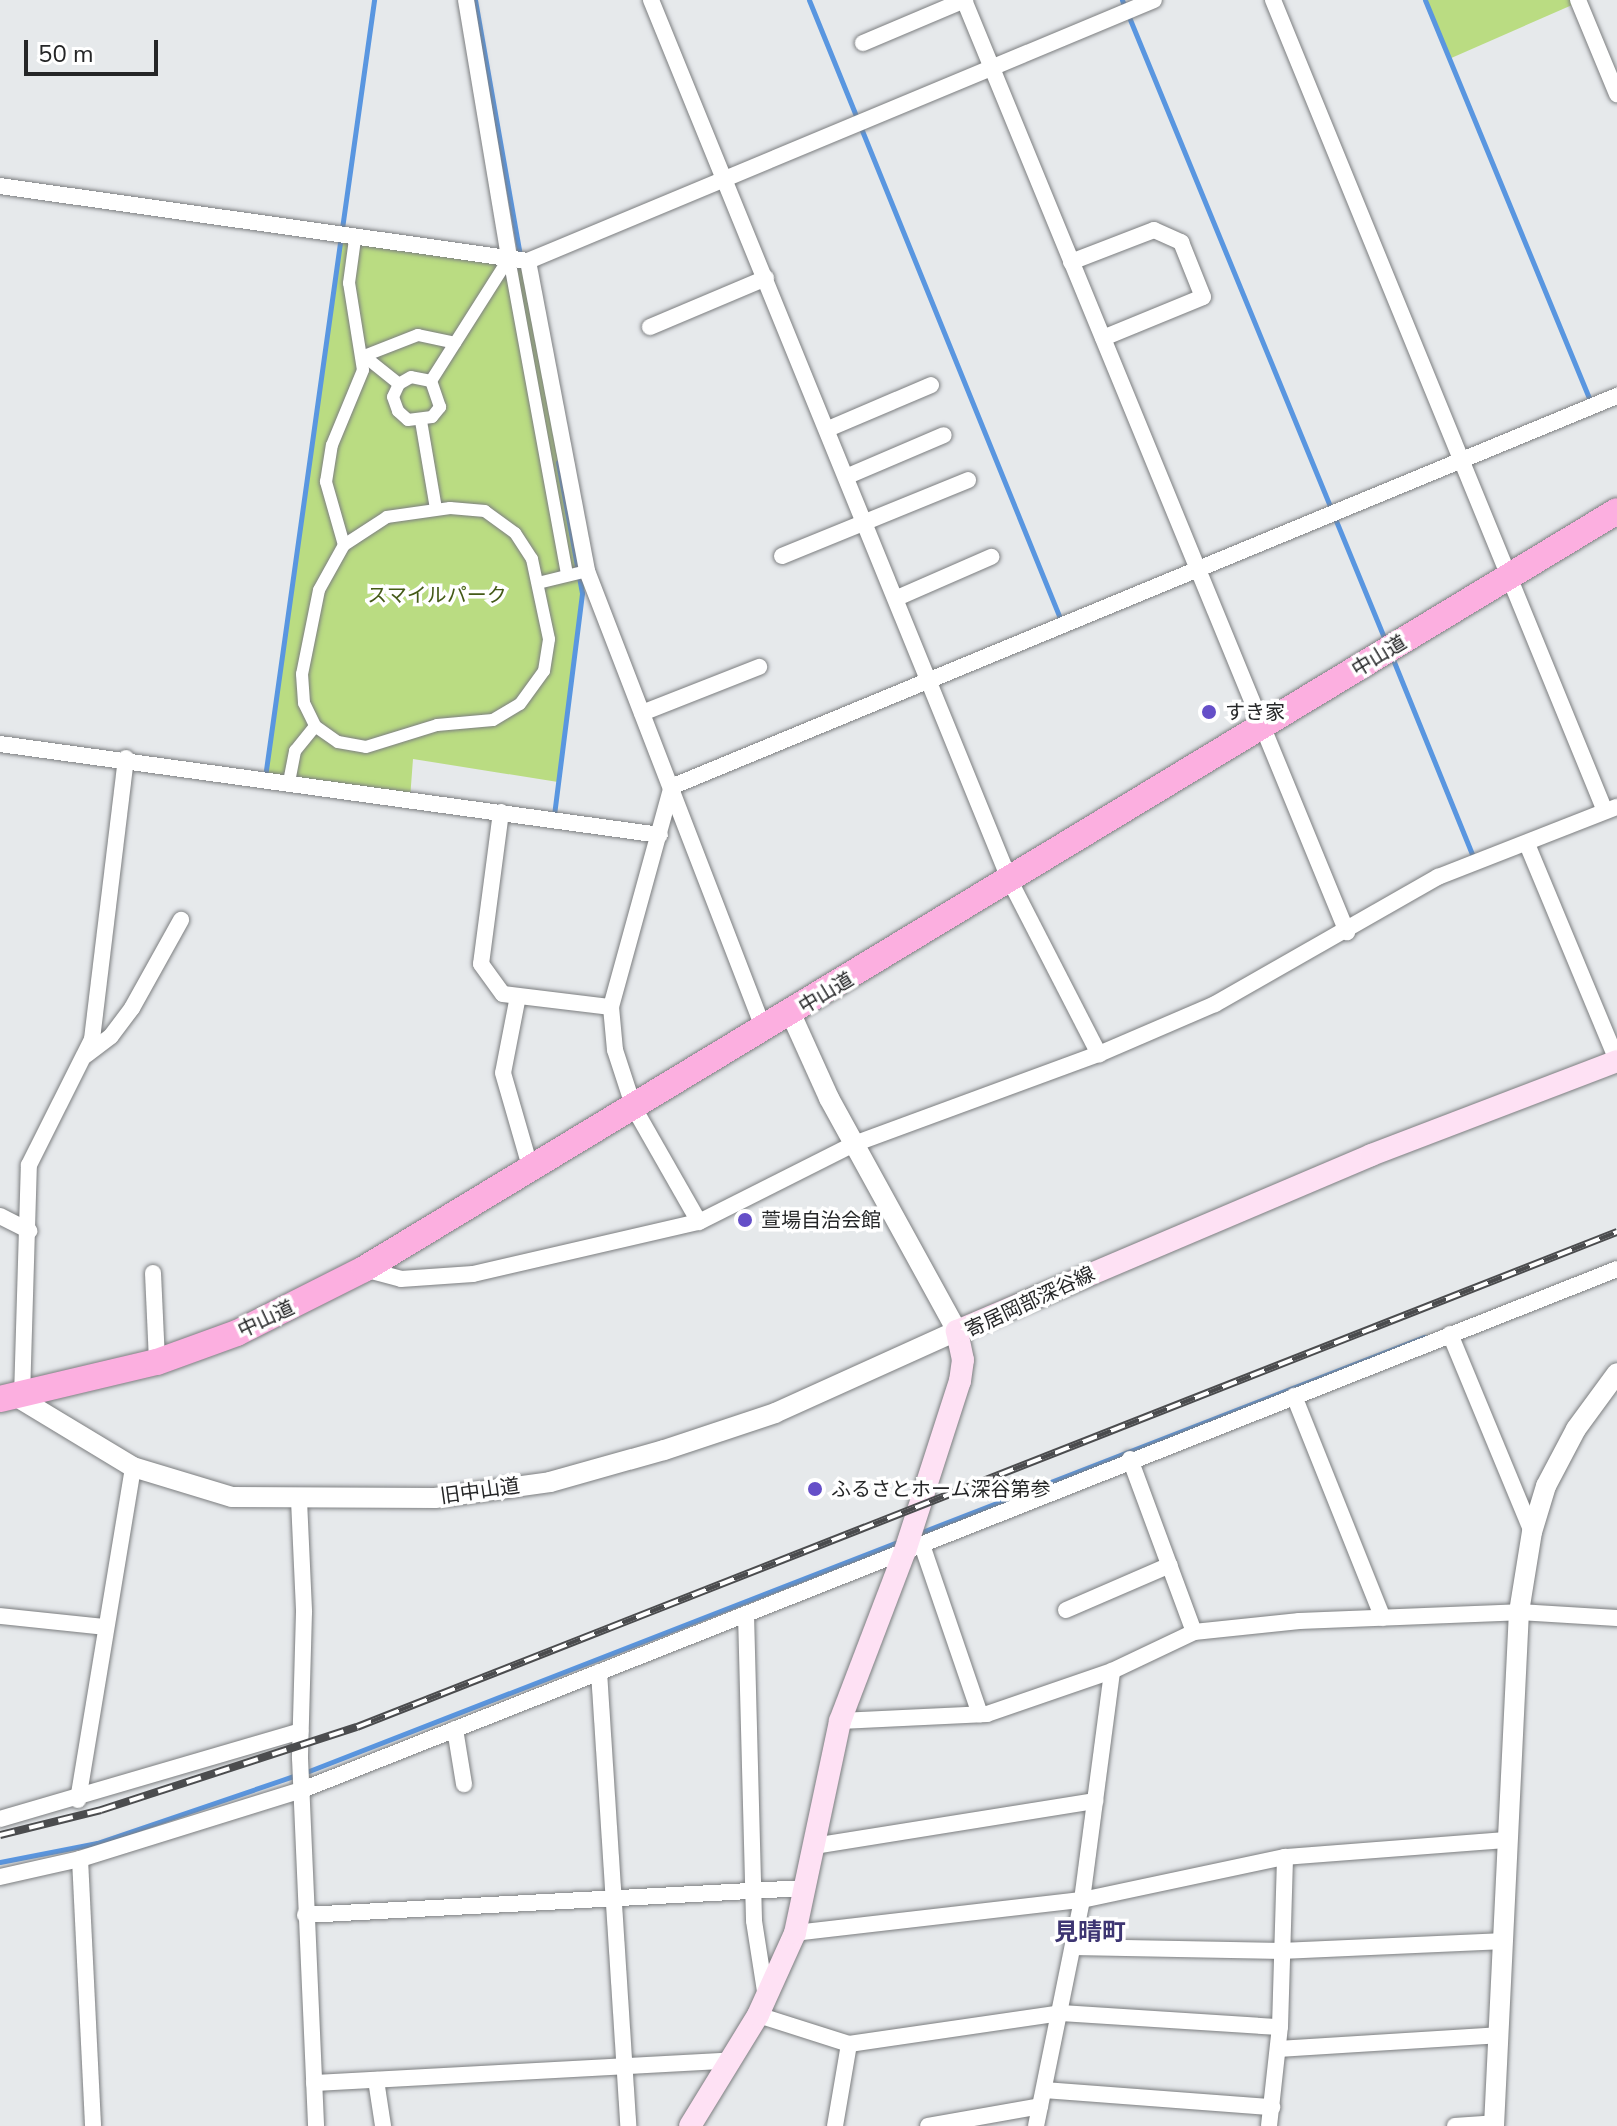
<!DOCTYPE html>
<html>
<head>
<meta charset="utf-8">
<style>
	body { margin:0 }
	#map { position:relative; width:1617px; height:2126px; overflow:hidden; background:#e6e9eb; font-family:"Nunito Sans","Noto Sans JP",sans-serif }
	div>[style] { position:absolute }
	.green>* { inset:0; background:#badc82 }
	.stream>* { height:5px; margin:-2.5px; padding:0 2.5px; transform-origin:2.5px; border-radius:2.5px; background:#5996e0 }
	.roads { filter:drop-shadow(0 0 2px #7c7e80) drop-shadow(0 0 2px #7c7e80) }
	.pedestrian>* { height:12px; margin:-6px; padding:0 6px; transform-origin:6px; border-radius:6px; background:#fff }
	.minor>* { height:16px; margin:-8px; padding:0 8px; transform-origin:8px; border-radius:8px; background:#fff }
	.tertiary>* { height:20px; margin:-10px; padding:0 10px; transform-origin:10px; border-radius:10px; background:#fff }
	.secondary>* { height:22px; margin:-11px; padding:0 11px; transform-origin:11px; border-radius:11px; background:#fee1f4 }
	.trunk>* { height:26px; margin:-13px; padding:0 13px; transform-origin:13px; border-radius:13px; background:#fcafe0 }
	.rail>* { height:8px; margin-top:-4px; transform-origin:0; background:repeating-linear-gradient(90deg,#fff 0 15px,#4b4c4e 0 30px); box-sizing:border-box; border-block:2px solid #4b4c4e }
	.dots>* { width:22px; height:22px; translate:-50% -50%; box-sizing:border-box; border:4px solid #fff; border-radius:50% }
	span { translate:-50% -50%; white-space:nowrap; text-align:center; line-height:1.15; -webkit-text-stroke:7px #fff; paint-order:stroke }
	.park-label { font-size:20px; color:#445a17 }
	.street-label { font-size:20px; color:#252627 }
	.poi-label { font-size:20px; color:#252627 }
	.left { translate:0 -50%; text-align:left }
	.quarter-label { font-size:24px; color:#3d3572; font-weight:700 }
	.scale { position:absolute; left:24px; top:40px; width:134px; height:36px; box-sizing:border-box; border:4px solid #252627; border-top:0; padding-left:10px; font-size:24px; line-height:28px; white-space:nowrap; color:#252627; -webkit-text-stroke:6px #fff; paint-order:stroke }
</style>
</head>
<body>
<div id="map">
	<div class="green">
		<i style="clip-path:polygon(1425px 0,1578px 0,1579px 2px,1449px 59px)"></i>
		<i style="clip-path:polygon(340px 237px,528px 261px,587px 571px,558px 782px,413px 759px,410px 799px,265px 778px)"></i>
	</div>
	<div class="stream">
		<i style="left:475px;top:0;width:259px;rotate:80deg"></i>
		<i style="left:809px;top:0;width:672px;rotate:67.9deg"></i>
		<i style="left:1122px;top:0;width:692px;rotate:67.66deg"></i>
		<i style="left:1425px;top:0;width:438px;rotate:67.6deg"></i>
		<i style="left:1392px;top:657px;width:218px;rotate:67.9deg"></i>
		<i style="left:265px;top:777px;width:785px;rotate:-82.01deg"></i>
		<i style="left:554px;top:815px;width:224px;rotate:-82.8deg"></i>
		<i style="left:582px;top:593px;width:133px;rotate:-100.4deg"></i>
		<i style="left:922px;top:1532px;width:539px;rotate:-21.23deg"></i>
		<i style="left:309px;top:1771px;width:632px;rotate:-21.25deg"></i>
		<i style="left:0;top:1862px;width:99px;rotate:-11.1deg"></i>
		<i style="left:97px;top:1843px;width:208px;rotate:-18.8deg"></i>
	</div>
	<div class="roads">
		<div class="pedestrian">
			<i style="left:431px;top:381px;width:146px;rotate:-57.6deg"></i>
			<i style="left:509px;top:258px;width:321px;rotate:79.6deg"></i>
			<i style="left:399px;top:384px;width:14px;rotate:115deg"></i>
			<i style="left:393px;top:397px;width:15px;rotate:70deg"></i>
			<i style="left:398px;top:411px;width:13px;rotate:42deg"></i>
			<i style="left:408px;top:420px;width:24px;rotate:-7deg"></i>
			<i style="left:432px;top:417px;width:13px;rotate:-51deg"></i>
			<i style="left:440px;top:407px;width:28px;rotate:-109deg"></i>
			<i style="left:431px;top:381px;width:20px;rotate:-169deg"></i>
			<i style="left:411px;top:377px;width:14px;rotate:150deg"></i>
			<i style="left:399px;top:384px;width:45px;rotate:-141.3deg"></i>
			<i style="left:364px;top:356px;width:58px;rotate:-21.3deg"></i>
			<i style="left:418px;top:335px;width:38px;rotate:12deg"></i>
			<i style="left:421px;top:421px;width:89px;rotate:80.3deg"></i>
			<i style="left:344px;top:545px;width:66px;rotate:-105.9deg"></i>
			<i style="left:326px;top:482px;width:37px;rotate:-81deg"></i>
			<i style="left:332px;top:445px;width:81px;rotate:-67.5deg"></i>
			<i style="left:363px;top:370px;width:88px;rotate:-99.1deg"></i>
			<i style="left:349px;top:283px;width:44px;rotate:-82.2deg"></i>
			<i style="left:538px;top:583px;width:50px;rotate:-13.8deg"></i>
			<i style="left:289px;top:782px;width:32px;rotate:-79deg"></i>
			<i style="left:295px;top:751px;width:32px;rotate:-51deg"></i>
			<i style="left:315px;top:726px;width:28px;rotate:35deg"></i>
			<i style="left:338px;top:742px;width:28px;rotate:10deg"></i>
			<i style="left:366px;top:747px;width:74px;rotate:-17.2deg"></i>
			<i style="left:437px;top:725px;width:56px;rotate:-5.1deg"></i>
			<i style="left:493px;top:720px;width:31px;rotate:-31deg"></i>
			<i style="left:520px;top:704px;width:41px;rotate:-54deg"></i>
			<i style="left:544px;top:671px;width:32px;rotate:-81deg"></i>
			<i style="left:549px;top:639px;width:82px;rotate:-102deg"></i>
			<i style="left:532px;top:559px;width:31px;rotate:-123deg"></i>
			<i style="left:515px;top:533px;width:37px;rotate:-144deg"></i>
			<i style="left:485px;top:511px;width:35px;rotate:-175deg"></i>
			<i style="left:450px;top:508px;width:64px;rotate:171.9deg"></i>
			<i style="left:387px;top:517px;width:51px;rotate:146.9deg"></i>
			<i style="left:344px;top:545px;width:51px;rotate:119.1deg"></i>
			<i style="left:319px;top:590px;width:86px;rotate:101.4deg"></i>
			<i style="left:302px;top:674px;width:29px;rotate:86deg"></i>
			<i style="left:304px;top:703px;width:25px;rotate:64deg"></i>
		</div>
		<div class="minor">
			<i style="left:466px;top:0;width:262px;rotate:80.5deg"></i>
			<i style="left:651px;top:0;width:951px;rotate:67.83deg"></i>
			<i style="left:1010px;top:881px;width:195px;rotate:62.8deg"></i>
			<i style="left:964px;top:0;width:1008px;rotate:67.66deg"></i>
			<i style="left:1273px;top:0;width:876px;rotate:67.74deg"></i>
			<i style="left:1578px;top:0;width:102px;rotate:67.5deg"></i>
			<i style="left:863px;top:43px;width:111px;rotate:-22.9deg"></i>
			<i style="left:0;top:186px;width:533px;rotate:8.08deg"></i>
			<i style="left:528px;top:261px;width:678px;rotate:-22.63deg"></i>
			<i style="left:528px;top:261px;width:316px;rotate:79.2deg"></i>
			<i style="left:587px;top:571px;width:492px;rotate:68.9deg"></i>
			<i style="left:1071px;top:262px;width:89px;rotate:-21.1deg"></i>
			<i style="left:1154px;top:230px;width:30px;rotate:24deg"></i>
			<i style="left:1181px;top:242px;width:59px;rotate:68.2deg"></i>
			<i style="left:1203px;top:297px;width:108px;rotate:157.7deg"></i>
			<i style="left:650px;top:327px;width:126px;rotate:-22.9deg"></i>
			<i style="left:828px;top:429px;width:112px;rotate:-23.1deg"></i>
			<i style="left:848px;top:476px;width:104px;rotate:-23.1deg"></i>
			<i style="left:782px;top:556px;width:201px;rotate:-22.2deg"></i>
			<i style="left:897px;top:598px;width:103px;rotate:-23.6deg"></i>
			<i style="left:642px;top:713px;width:126px;rotate:-21.5deg"></i>
			<i style="left:0;top:744px;width:666px;rotate:7.85deg"></i>
			<i style="left:671px;top:787px;width:1024px;rotate:-22.46deg"></i>
			<i style="left:671px;top:789px;width:226px;rotate:105.4deg"></i>
			<i style="left:611px;top:1007px;width:43px;rotate:84.7deg"></i>
			<i style="left:615px;top:1050px;width:61px;rotate:71.9deg"></i>
			<i style="left:634px;top:1108px;width:131px;rotate:60.3deg"></i>
			<i style="left:501px;top:812px;width:153px;rotate:97.5deg"></i>
			<i style="left:481px;top:964px;width:37px;rotate:54deg"></i>
			<i style="left:503px;top:994px;width:109px;rotate:6.9deg"></i>
			<i style="left:1527px;top:844px;width:234px;rotate:67.4deg"></i>
			<i style="left:518px;top:996px;width:78px;rotate:101deg"></i>
			<i style="left:503px;top:1073px;width:101px;rotate:73.9deg"></i>
			<i style="left:86px;top:1055px;width:31px;rotate:-37deg"></i>
			<i style="left:111px;top:1036px;width:35px;rotate:-53deg"></i>
			<i style="left:132px;top:1008px;width:101px;rotate:-60.9deg"></i>
			<i style="left:0;top:1216px;width:33px;rotate:27deg"></i>
			<i style="left:364px;top:1269px;width:38px;rotate:15deg"></i>
			<i style="left:401px;top:1279px;width:72px;rotate:-4deg"></i>
			<i style="left:473px;top:1274px;width:232px;rotate:-13deg"></i>
			<i style="left:699px;top:1222px;width:174px;rotate:-26.7deg"></i>
			<i style="left:854px;top:1144px;width:261px;rotate:-20.2deg"></i>
			<i style="left:1099px;top:1054px;width:126px;rotate:-23.3deg"></i>
			<i style="left:1215px;top:1004px;width:257px;rotate:-29.7deg"></i>
			<i style="left:1438px;top:877px;width:192px;rotate:-21.4deg"></i>
			<i style="left:153px;top:1273px;width:89px;rotate:87.4deg"></i>
			<i style="left:1450px;top:1334px;width:214px;rotate:67.5deg"></i>
			<i style="left:1294px;top:1396px;width:239px;rotate:68.2deg"></i>
			<i style="left:22px;top:1397px;width:232px;rotate:-88.3deg"></i>
			<i style="left:29px;top:1165px;width:141px;rotate:-63.4deg"></i>
			<i style="left:92px;top:1039px;width:283px;rotate:-83.1deg"></i>
			<i style="left:1130px;top:1459px;width:184px;rotate:69.7deg"></i>
			<i style="left:299px;top:1500px;width:112px;rotate:87.4deg"></i>
			<i style="left:304px;top:1612px;width:146px;rotate:91.6deg"></i>
			<i style="left:300px;top:1758px;width:368px;rotate:87.5deg"></i>
			<i style="left:922px;top:1545px;width:179px;rotate:71.1deg"></i>
			<i style="left:1066px;top:1610px;width:113px;rotate:-23.4deg"></i>
			<i style="left:746px;top:1614px;width:307px;rotate:88.5deg"></i>
			<i style="left:754px;top:1921px;width:78px;rotate:81.1deg"></i>
			<i style="left:0;top:1616px;width:106px;rotate:6deg"></i>
			<i style="left:599px;top:1672px;width:455px;rotate:86.3deg"></i>
			<i style="left:840px;top:1721px;width:147px;rotate:-2.7deg"></i>
			<i style="left:987px;top:1714px;width:132px;rotate:-19deg"></i>
			<i style="left:1112px;top:1671px;width:91px;rotate:-25.4deg"></i>
			<i style="left:1194px;top:1632px;width:106px;rotate:-6deg"></i>
			<i style="left:1299px;top:1621px;width:220px;rotate:-2.3deg"></i>
			<i style="left:1519px;top:1612px;width:98px;rotate:3.5deg"></i>
			<i style="left:455px;top:1729px;width:56px;rotate:80.7deg"></i>
			<i style="left:78px;top:1800px;width:338px;rotate:-80.6deg"></i>
			<i style="left:0;top:1819px;width:313px;rotate:-16.3deg"></i>
			<i style="left:814px;top:1846px;width:285px;rotate:-9.1deg"></i>
			<i style="left:80px;top:1859px;width:267px;rotate:87.2deg"></i>
			<i style="left:0;top:1877px;width:82px;rotate:-12.7deg"></i>
			<i style="left:80px;top:1859px;width:232px;rotate:-17.3deg"></i>
			<i style="left:302px;top:1790px;width:1414px;rotate:-21.61deg"></i>
			<i style="left:305px;top:1915px;width:501px;rotate:-3.09deg"></i>
			<i style="left:795px;top:1933px;width:289px;rotate:-6.6deg"></i>
			<i style="left:1082px;top:1900px;width:208px;rotate:-12deg"></i>
			<i style="left:1285px;top:1857px;width:223px;rotate:-4.4deg"></i>
			<i style="left:1073px;top:1947px;width:210px;rotate:1.1deg"></i>
			<i style="left:1283px;top:1951px;width:220px;rotate:-2.6deg"></i>
			<i style="left:758px;top:2015px;width:96px;rotate:17.7deg"></i>
			<i style="left:849px;top:2044px;width:214px;rotate:-8.3deg"></i>
			<i style="left:1061px;top:2013px;width:219px;rotate:3.7deg"></i>
			<i style="left:1278px;top:2049px;width:220px;rotate:-3.6deg"></i>
			<i style="left:376px;top:2080px;width:47px;rotate:81.3deg"></i>
			<i style="left:314px;top:2083px;width:413px;rotate:-3.1deg"></i>
			<i style="left:1044px;top:2090px;width:229px;rotate:4.3deg"></i>
			<i style="left:835px;top:2126px;width:83px;rotate:-80.3deg"></i>
			<i style="left:928px;top:2126px;width:114px;rotate:-10.1deg"></i>
			<i style="left:1036px;top:2126px;width:231px;rotate:-78.5deg"></i>
			<i style="left:1082px;top:1900px;width:231px;rotate:-82.5deg"></i>
			<i style="left:1269px;top:2126px;width:100px;rotate:-83.7deg"></i>
			<i style="left:1280px;top:2027px;width:170px;rotate:-88.3deg"></i>
			<i style="left:1455px;top:2126px;width:39px;rotate:-4deg"></i>
		</div>
		<div class="tertiary">
			<i style="left:12px;top:1394px;width:141px;rotate:31.1deg"></i>
			<i style="left:133px;top:1467px;width:103px;rotate:16.9deg"></i>
			<i style="left:232px;top:1497px;width:203px;rotate:0.3deg"></i>
			<i style="left:435px;top:1498px;width:116px;rotate:-7.9deg"></i>
			<i style="left:550px;top:1482px;width:118px;rotate:-15.7deg"></i>
			<i style="left:664px;top:1450px;width:117px;rotate:-18.4deg"></i>
			<i style="left:775px;top:1413px;width:200px;rotate:-24.3deg"></i>
			<i style="left:957px;top:1331px;width:266px;rotate:-118.8deg"></i>
			<i style="left:829px;top:1098px;width:92px;rotate:-114.3deg"></i>
			<i style="left:1494px;top:2126px;width:515px;rotate:-87.22deg"></i>
			<i style="left:1519px;top:1612px;width:81px;rotate:-80.8deg"></i>
			<i style="left:1532px;top:1532px;width:48px;rotate:-73.1deg"></i>
			<i style="left:1546px;top:1486px;width:64px;rotate:-62.2deg"></i>
			<i style="left:1576px;top:1429px;width:69px;rotate:-53.8deg"></i>
		</div>
		<div class="secondary">
			<i style="left:690px;top:2126px;width:130px;rotate:-58.5deg"></i>
			<i style="left:758px;top:2015px;width:90px;rotate:-65.7deg"></i>
			<i style="left:795px;top:1933px;width:217px;rotate:-78deg"></i>
			<i style="left:840px;top:1721px;width:182px;rotate:-69.1deg"></i>
			<i style="left:905px;top:1551px;width:179px;rotate:-72.1deg"></i>
			<i style="left:960px;top:1381px;width:21px;rotate:-82deg"></i>
			<i style="left:963px;top:1360px;width:30px;rotate:-102deg"></i>
			<i style="left:957px;top:1331px;width:450px;rotate:-23deg"></i>
			<i style="left:1371px;top:1155px;width:263px;rotate:-20.9deg"></i>
		</div>
		<div class="trunk">
			<i style="left:0;top:1399px;width:161px;rotate:-13.3deg"></i>
			<i style="left:157px;top:1362px;width:85px;rotate:-19.9deg"></i>
			<i style="left:237px;top:1333px;width:142px;rotate:-26.7deg"></i>
			<i style="left:364px;top:1269px;width:1464px;rotate:-31.17deg"></i>
		</div>
	</div>
	<div class="rail">
		<i style="left:0;top:1835px;width:104px;rotate:-13.9deg"></i>
		<i style="left:101px;top:1810px;width:269px;rotate:-18deg"></i>
		<i style="left:357px;top:1727px;width:1354px;rotate:-21.45deg"></i>
	</div>
	<div class="dots">
		<i style="left:1209px;top:712px;background:#654fc8"></i>
		<i style="left:745px;top:1220px;background:#654fc8"></i>
		<i style="left:815px;top:1489px;background:#654fc8"></i>
	</div>
	<div class="park-label">
		<span style="left:437px;top:595px">スマイルパーク</span>
	</div>
	<div class="street-label">
		<span style="left:1379px;top:656px;rotate:-31deg">中山道</span>
		<span style="left:826px;top:993px;rotate:-31deg">中山道</span>
		<span style="left:1030px;top:1302px;rotate:-25deg">寄居岡部深谷線</span>
		<span style="left:266px;top:1319px;rotate:-25deg">中山道</span>
		<span style="left:480px;top:1491px;rotate:-8deg">旧中山道</span>
	</div>
	<div class="poi-label">
		<span class="left" style="left:1225px;top:712px">すき家</span>
		<span class="left" style="left:761px;top:1220px">萱場自治会館</span>
		<span class="left" style="left:831px;top:1489px">ふるさとホーム深谷第参</span>
	</div>
	<div class="quarter-label">
		<span style="left:1090px;top:1933px">見晴町</span>
	</div>
	<div class="scale">50 m</div>
</div>
</body>
</html>
